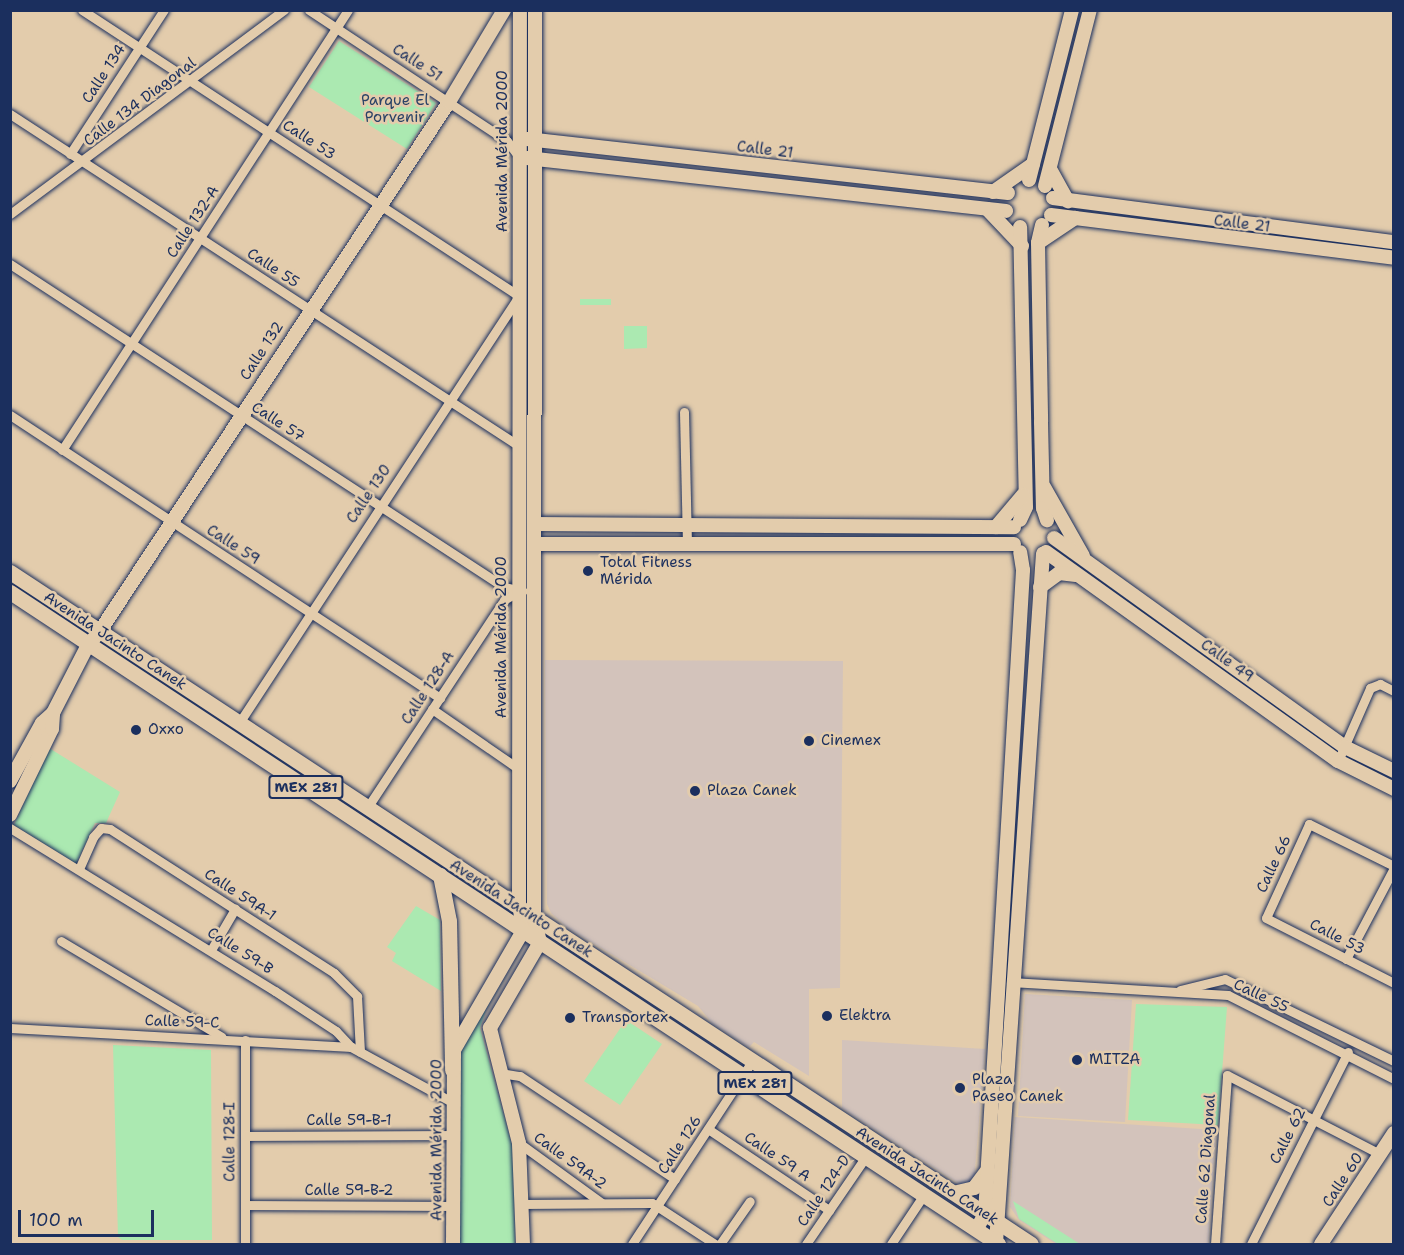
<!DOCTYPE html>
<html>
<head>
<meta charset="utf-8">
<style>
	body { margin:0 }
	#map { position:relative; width:1404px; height:1255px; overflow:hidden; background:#e3ccac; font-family:"Shantell Sans",sans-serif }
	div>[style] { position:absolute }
	.built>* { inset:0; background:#d3c3bb }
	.green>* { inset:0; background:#abe9b1 }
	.roads { filter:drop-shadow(0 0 2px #1b2f5e) drop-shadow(0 0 2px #1b2f5e) }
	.street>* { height:9px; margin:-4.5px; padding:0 4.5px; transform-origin:4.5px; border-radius:4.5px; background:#e3ccac }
	.secondary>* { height:14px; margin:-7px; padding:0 7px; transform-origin:7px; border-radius:7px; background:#e3ccac }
	.primary>* { height:15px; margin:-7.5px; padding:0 7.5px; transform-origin:7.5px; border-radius:7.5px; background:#e3ccac }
	.dots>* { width:16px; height:16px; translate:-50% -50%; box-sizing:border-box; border:3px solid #e3ccac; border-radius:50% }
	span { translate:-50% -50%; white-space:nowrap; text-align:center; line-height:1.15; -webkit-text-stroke:5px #e3ccac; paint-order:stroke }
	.shield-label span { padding:2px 4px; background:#e3ccac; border:2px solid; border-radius:4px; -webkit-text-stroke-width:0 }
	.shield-label { font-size:14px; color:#1b2f5e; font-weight:700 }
	.street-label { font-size:15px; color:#1b2f5e }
	.park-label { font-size:15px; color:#294266 }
	.poi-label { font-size:15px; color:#1b2f5e }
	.left { translate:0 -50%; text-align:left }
	.frame { position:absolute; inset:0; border:12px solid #1b2f5e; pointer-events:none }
	.scale { position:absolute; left:18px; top:1210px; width:136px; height:27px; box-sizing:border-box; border:3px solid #1b2f5e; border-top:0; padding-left:8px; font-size:18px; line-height:21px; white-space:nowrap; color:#1b2f5e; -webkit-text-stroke:4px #e3ccac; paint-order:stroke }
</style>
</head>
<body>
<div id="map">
	<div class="built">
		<i style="clip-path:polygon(545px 660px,843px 661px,840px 988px,809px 989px,809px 1076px,754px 1042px,749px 1047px,712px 1023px,698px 1006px,568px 928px,551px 913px,547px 904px)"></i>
		<i style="clip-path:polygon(1025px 994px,1132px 1000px,1125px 1122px,1018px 1116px)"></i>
		<i style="clip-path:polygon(842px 1040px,985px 1049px,974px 1181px,962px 1185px,955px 1181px,842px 1108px)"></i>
		<i style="clip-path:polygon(1015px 1117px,1216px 1130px,1208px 1244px,1056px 1244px,1019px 1220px,1010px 1207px)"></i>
	</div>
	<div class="green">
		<i style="clip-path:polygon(339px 41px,436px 103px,407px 149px,309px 87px)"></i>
		<i style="clip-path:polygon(580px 299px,611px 299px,611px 305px,580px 305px)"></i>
		<i style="clip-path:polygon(624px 326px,647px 326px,647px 348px,624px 349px)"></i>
		<i style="clip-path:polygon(49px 748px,120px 792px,106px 823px,95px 823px,76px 864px,14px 825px)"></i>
		<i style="clip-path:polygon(416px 906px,440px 920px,441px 991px,392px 961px,396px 953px,387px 947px)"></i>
		<i style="clip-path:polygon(523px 950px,486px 1010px,480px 1028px,513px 1149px,515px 1244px,458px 1244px,460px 1051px)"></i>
		<i style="clip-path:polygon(1136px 1004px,1227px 1007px,1218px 1125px,1128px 1120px)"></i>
		<i style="clip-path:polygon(626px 1020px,662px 1044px,620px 1105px,584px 1081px)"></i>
		<i style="clip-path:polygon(113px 1045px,211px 1050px,212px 1240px,122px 1240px,118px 1237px)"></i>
		<i style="clip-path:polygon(1013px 1201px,1080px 1244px,1058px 1244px,1019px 1219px)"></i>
	</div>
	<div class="roads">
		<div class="street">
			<i style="left:82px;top:10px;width:522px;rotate:33.2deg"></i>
			<i style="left:309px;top:10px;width:237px;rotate:33.5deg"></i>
			<i style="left:507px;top:141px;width:20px;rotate:53deg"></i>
			<i style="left:10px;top:114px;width:608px;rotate:33.11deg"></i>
			<i style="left:70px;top:154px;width:172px;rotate:-56.9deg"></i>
			<i style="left:10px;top:214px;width:342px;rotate:-36.7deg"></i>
			<i style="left:10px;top:264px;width:590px;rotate:33.18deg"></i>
			<i style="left:504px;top:587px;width:19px;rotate:12deg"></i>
			<i style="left:684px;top:412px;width:132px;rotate:88.7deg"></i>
			<i style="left:10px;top:415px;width:515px;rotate:33.35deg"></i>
			<i style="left:62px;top:450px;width:525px;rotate:-56.98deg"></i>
			<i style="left:432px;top:709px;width:106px;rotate:34.6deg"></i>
			<i style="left:239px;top:723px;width:511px;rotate:-56.75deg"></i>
			<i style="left:1338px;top:761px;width:80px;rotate:-66.3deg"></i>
			<i style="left:1370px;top:688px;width:11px;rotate:-22deg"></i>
			<i style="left:1380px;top:684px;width:16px;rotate:27deg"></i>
			<i style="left:367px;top:808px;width:249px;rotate:-56.6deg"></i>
			<i style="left:504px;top:600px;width:17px;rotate:-31deg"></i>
			<i style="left:10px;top:828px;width:311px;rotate:31.6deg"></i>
			<i style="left:275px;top:991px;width:73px;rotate:33.3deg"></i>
			<i style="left:336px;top:1031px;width:22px;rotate:47deg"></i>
			<i style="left:351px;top:1047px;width:115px;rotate:28.6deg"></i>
			<i style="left:1394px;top:866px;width:95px;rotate:-153.7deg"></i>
			<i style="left:1309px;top:824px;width:103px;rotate:114.6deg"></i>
			<i style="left:1266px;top:918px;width:144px;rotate:26.9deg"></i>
			<i style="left:79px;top:869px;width:35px;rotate:-66deg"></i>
			<i style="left:93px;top:837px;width:12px;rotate:-48deg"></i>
			<i style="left:101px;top:828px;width:9px;rotate:6deg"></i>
			<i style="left:110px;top:829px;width:266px;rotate:32.7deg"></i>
			<i style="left:334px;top:973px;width:33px;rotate:45deg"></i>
			<i style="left:357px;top:996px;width:56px;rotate:86.9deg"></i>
			<i style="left:61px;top:941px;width:187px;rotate:30.8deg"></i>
			<i style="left:211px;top:950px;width:48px;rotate:-59.7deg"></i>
			<i style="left:1346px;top:959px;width:103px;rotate:-62.2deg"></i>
			<i style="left:1011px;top:982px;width:217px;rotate:3.4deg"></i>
			<i style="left:1228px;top:995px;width:186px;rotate:26.8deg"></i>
			<i style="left:1180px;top:990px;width:46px;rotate:-13.7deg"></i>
			<i style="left:1225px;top:979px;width:188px;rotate:25.9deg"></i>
			<i style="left:10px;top:1028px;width:342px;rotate:3.2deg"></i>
			<i style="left:245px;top:1040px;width:204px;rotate:90deg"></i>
			<i style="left:500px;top:1073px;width:20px;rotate:9deg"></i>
			<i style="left:520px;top:1076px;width:186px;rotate:33.6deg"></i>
			<i style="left:708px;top:1129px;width:146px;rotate:33.8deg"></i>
			<i style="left:245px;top:1136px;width:207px;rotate:-0.3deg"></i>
			<i style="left:519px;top:1143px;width:102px;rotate:35.9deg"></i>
			<i style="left:521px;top:1204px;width:131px;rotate:-0.4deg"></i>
			<i style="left:652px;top:1203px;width:75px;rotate:33.1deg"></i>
			<i style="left:245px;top:1205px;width:208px;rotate:0.3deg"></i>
			<i style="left:632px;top:1244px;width:219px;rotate:-56.7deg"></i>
			<i style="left:720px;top:1244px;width:52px;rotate:-55.1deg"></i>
			<i style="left:806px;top:1244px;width:108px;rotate:-55.6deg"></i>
			<i style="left:891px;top:1244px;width:61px;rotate:-56.3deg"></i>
			<i style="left:1215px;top:1244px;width:169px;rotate:-85.9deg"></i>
			<i style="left:1227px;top:1075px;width:172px;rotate:27.3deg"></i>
			<i style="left:1251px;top:1244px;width:215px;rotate:-63.2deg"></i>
		</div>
		<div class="secondary">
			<i style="left:527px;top:139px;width:484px;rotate:6.4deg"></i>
			<i style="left:527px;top:158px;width:482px;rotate:6.3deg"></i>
			<i style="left:1050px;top:169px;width:37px;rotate:61deg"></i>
			<i style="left:1029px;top:180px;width:175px;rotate:-75.8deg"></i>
			<i style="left:1045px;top:186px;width:182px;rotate:-75.7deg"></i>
			<i style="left:993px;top:192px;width:49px;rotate:-35deg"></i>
			<i style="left:1053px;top:198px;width:344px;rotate:7.4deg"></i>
			<i style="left:987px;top:209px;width:51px;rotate:46.6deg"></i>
			<i style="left:1051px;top:215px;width:346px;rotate:7.1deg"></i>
			<i style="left:1042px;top:225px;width:18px;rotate:103deg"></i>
			<i style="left:1038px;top:243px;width:179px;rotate:89deg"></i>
			<i style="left:1041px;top:422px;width:86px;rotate:88.7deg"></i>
			<i style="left:1043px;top:508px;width:13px;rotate:72deg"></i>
			<i style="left:1038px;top:243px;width:45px;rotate:-34deg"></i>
			<i style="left:1044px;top:487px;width:79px;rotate:60.5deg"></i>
			<i style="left:1020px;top:520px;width:14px;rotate:-65deg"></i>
			<i style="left:1026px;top:507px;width:280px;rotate:-91.2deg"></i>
			<i style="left:534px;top:524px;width:480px;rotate:0.4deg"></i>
			<i style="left:996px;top:527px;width:42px;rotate:-49.8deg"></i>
			<i style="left:1054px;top:538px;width:358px;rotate:35.7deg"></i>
			<i style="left:1345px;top:747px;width:55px;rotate:26.1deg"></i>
			<i style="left:534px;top:544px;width:480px"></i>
			<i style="left:1046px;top:552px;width:359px;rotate:35.6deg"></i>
			<i style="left:1338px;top:761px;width:63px;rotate:26.6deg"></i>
			<i style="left:1040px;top:587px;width:24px;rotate:-36deg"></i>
			<i style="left:1059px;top:573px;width:17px;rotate:7deg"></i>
			<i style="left:10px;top:781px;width:66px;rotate:-61.1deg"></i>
			<i style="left:42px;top:723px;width:15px;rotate:-42deg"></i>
			<i style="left:53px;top:713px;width:76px;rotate:-62.8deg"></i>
			<i style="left:88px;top:645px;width:18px;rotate:-49deg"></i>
			<i style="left:100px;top:631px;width:634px;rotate:-56.59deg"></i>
			<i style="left:449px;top:102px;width:107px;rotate:-59.1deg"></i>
			<i style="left:10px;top:815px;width:96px;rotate:-64deg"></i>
			<i style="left:52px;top:729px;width:16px;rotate:-86deg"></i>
			<i style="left:953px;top:1193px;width:22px;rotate:-13deg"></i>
			<i style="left:974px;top:1188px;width:20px;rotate:-53deg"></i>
			<i style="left:977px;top:1228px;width:16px;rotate:-60deg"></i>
			<i style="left:985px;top:1214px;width:645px;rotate:-86.62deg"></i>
			<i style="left:1023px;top:570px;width:18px;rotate:-99deg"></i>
			<i style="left:996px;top:1243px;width:691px;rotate:-86.1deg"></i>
			<i style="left:453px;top:1244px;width:194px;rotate:-89.7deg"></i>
			<i style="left:454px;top:1050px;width:138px;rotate:-59.9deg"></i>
			<i style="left:523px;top:931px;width:30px;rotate:-98deg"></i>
			<i style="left:519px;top:901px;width:891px;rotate:-89.94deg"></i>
			<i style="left:523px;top:1244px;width:101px;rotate:-92.3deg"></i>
			<i style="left:519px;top:1143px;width:119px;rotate:-104.2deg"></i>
			<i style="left:490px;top:1028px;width:99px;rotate:-59.8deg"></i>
			<i style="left:540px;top:942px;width:25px;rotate:-104deg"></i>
			<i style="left:534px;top:918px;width:908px;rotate:-89.94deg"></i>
			<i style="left:1321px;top:1244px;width:133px;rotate:-56.7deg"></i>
		</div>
		<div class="primary">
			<i style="left:10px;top:572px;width:1222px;rotate:33.35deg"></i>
			<i style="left:10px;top:592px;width:1184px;rotate:33.42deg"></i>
			<i style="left:440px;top:875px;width:47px;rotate:78.9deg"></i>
			<i style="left:449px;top:921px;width:149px;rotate:88.8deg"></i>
		</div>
	</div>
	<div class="dots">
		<i style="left:588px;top:571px;background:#1b2f5e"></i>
		<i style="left:136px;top:730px;background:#1b2f5e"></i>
		<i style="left:809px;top:741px;background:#1b2f5e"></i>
		<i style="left:695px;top:791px;background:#1b2f5e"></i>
		<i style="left:827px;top:1016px;background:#1b2f5e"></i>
		<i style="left:570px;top:1018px;background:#1b2f5e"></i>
		<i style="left:1077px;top:1060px;background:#1b2f5e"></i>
		<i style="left:960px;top:1088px;background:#1b2f5e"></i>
	</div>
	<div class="shield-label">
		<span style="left:306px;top:787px">MEX 281</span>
		<span style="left:755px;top:1083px">MEX 281</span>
	</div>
	<div class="street-label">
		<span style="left:417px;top:63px;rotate:33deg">Calle 51</span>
		<span style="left:104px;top:74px;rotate:-57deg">Calle 134</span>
		<span style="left:140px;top:102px;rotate:-37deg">Calle 134 Diagonal</span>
		<span style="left:309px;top:140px;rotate:33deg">Calle 53</span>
		<span style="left:765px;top:150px;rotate:7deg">Calle 21</span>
		<span style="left:503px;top:151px;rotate:-90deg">Avenida Mérida 2000</span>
		<span style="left:193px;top:222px;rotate:-57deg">Calle 132-A</span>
		<span style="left:1242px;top:224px;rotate:7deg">Calle 21</span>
		<span style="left:273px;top:268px;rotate:33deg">Calle 55</span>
		<span style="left:262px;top:351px;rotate:-57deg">Calle 132</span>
		<span style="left:278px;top:422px;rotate:33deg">Calle 57</span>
		<span style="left:369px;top:494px;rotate:-56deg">Calle 130</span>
		<span style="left:233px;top:545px;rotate:33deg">Calle 59</span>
		<span style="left:502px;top:637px;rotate:-90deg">Avenida Mérida 2000</span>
		<span style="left:115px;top:641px;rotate:33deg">Avenida Jacinto Canek</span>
		<span style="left:1227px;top:661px;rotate:36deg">Calle 49</span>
		<span style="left:428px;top:688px;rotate:-57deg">Calle 128-A</span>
		<span style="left:1274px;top:864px;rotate:-65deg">Calle 66</span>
		<span style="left:240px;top:895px;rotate:33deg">Calle 59A-1</span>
		<span style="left:521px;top:909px;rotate:33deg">Avenida Jacinto Canek</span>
		<span style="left:1337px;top:937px;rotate:27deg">Calle 53</span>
		<span style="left:240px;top:951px;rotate:32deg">Calle 59-B</span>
		<span style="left:1261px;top:996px;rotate:25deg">Calle 55</span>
		<span style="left:182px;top:1022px;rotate:2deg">Calle 59-C</span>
		<span style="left:349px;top:1121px">Calle 59-B-1</span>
		<span style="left:1288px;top:1136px;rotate:-63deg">Calle 62</span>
		<span style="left:437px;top:1140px;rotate:-90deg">Avenida Mérida 2000</span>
		<span style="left:230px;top:1142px;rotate:-90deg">Calle 128-I</span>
		<span style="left:680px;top:1145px;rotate:-57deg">Calle 126</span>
		<span style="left:777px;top:1157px;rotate:34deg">Calle 59 A</span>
		<span style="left:1206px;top:1159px;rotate:-86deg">Calle 62 Diagonal</span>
		<span style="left:570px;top:1161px;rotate:36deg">Calle 59A-2</span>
		<span style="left:927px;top:1176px;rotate:33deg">Avenida Jacinto Canek</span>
		<span style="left:1343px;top:1180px;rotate:-57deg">Calle 60</span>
		<span style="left:349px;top:1191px">Calle 59-B-2</span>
		<span style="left:824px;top:1191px;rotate:-56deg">Calle 124-D</span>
	</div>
	<div class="park-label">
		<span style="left:395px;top:109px">Parque El<br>Porvenir</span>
	</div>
	<div class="poi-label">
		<span class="left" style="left:600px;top:571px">Total Fitness<br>Mérida</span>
		<span class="left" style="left:148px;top:730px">Oxxo</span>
		<span class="left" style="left:821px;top:741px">Cinemex</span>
		<span class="left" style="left:707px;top:791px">Plaza Canek</span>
		<span class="left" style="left:839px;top:1016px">Elektra</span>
		<span class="left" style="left:582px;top:1018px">Transportex</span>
		<span class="left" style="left:1089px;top:1060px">MITZA</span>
		<span class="left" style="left:972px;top:1088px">Plaza<br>Paseo Canek</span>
	</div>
	<div class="frame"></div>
	<div class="scale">100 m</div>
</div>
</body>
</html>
